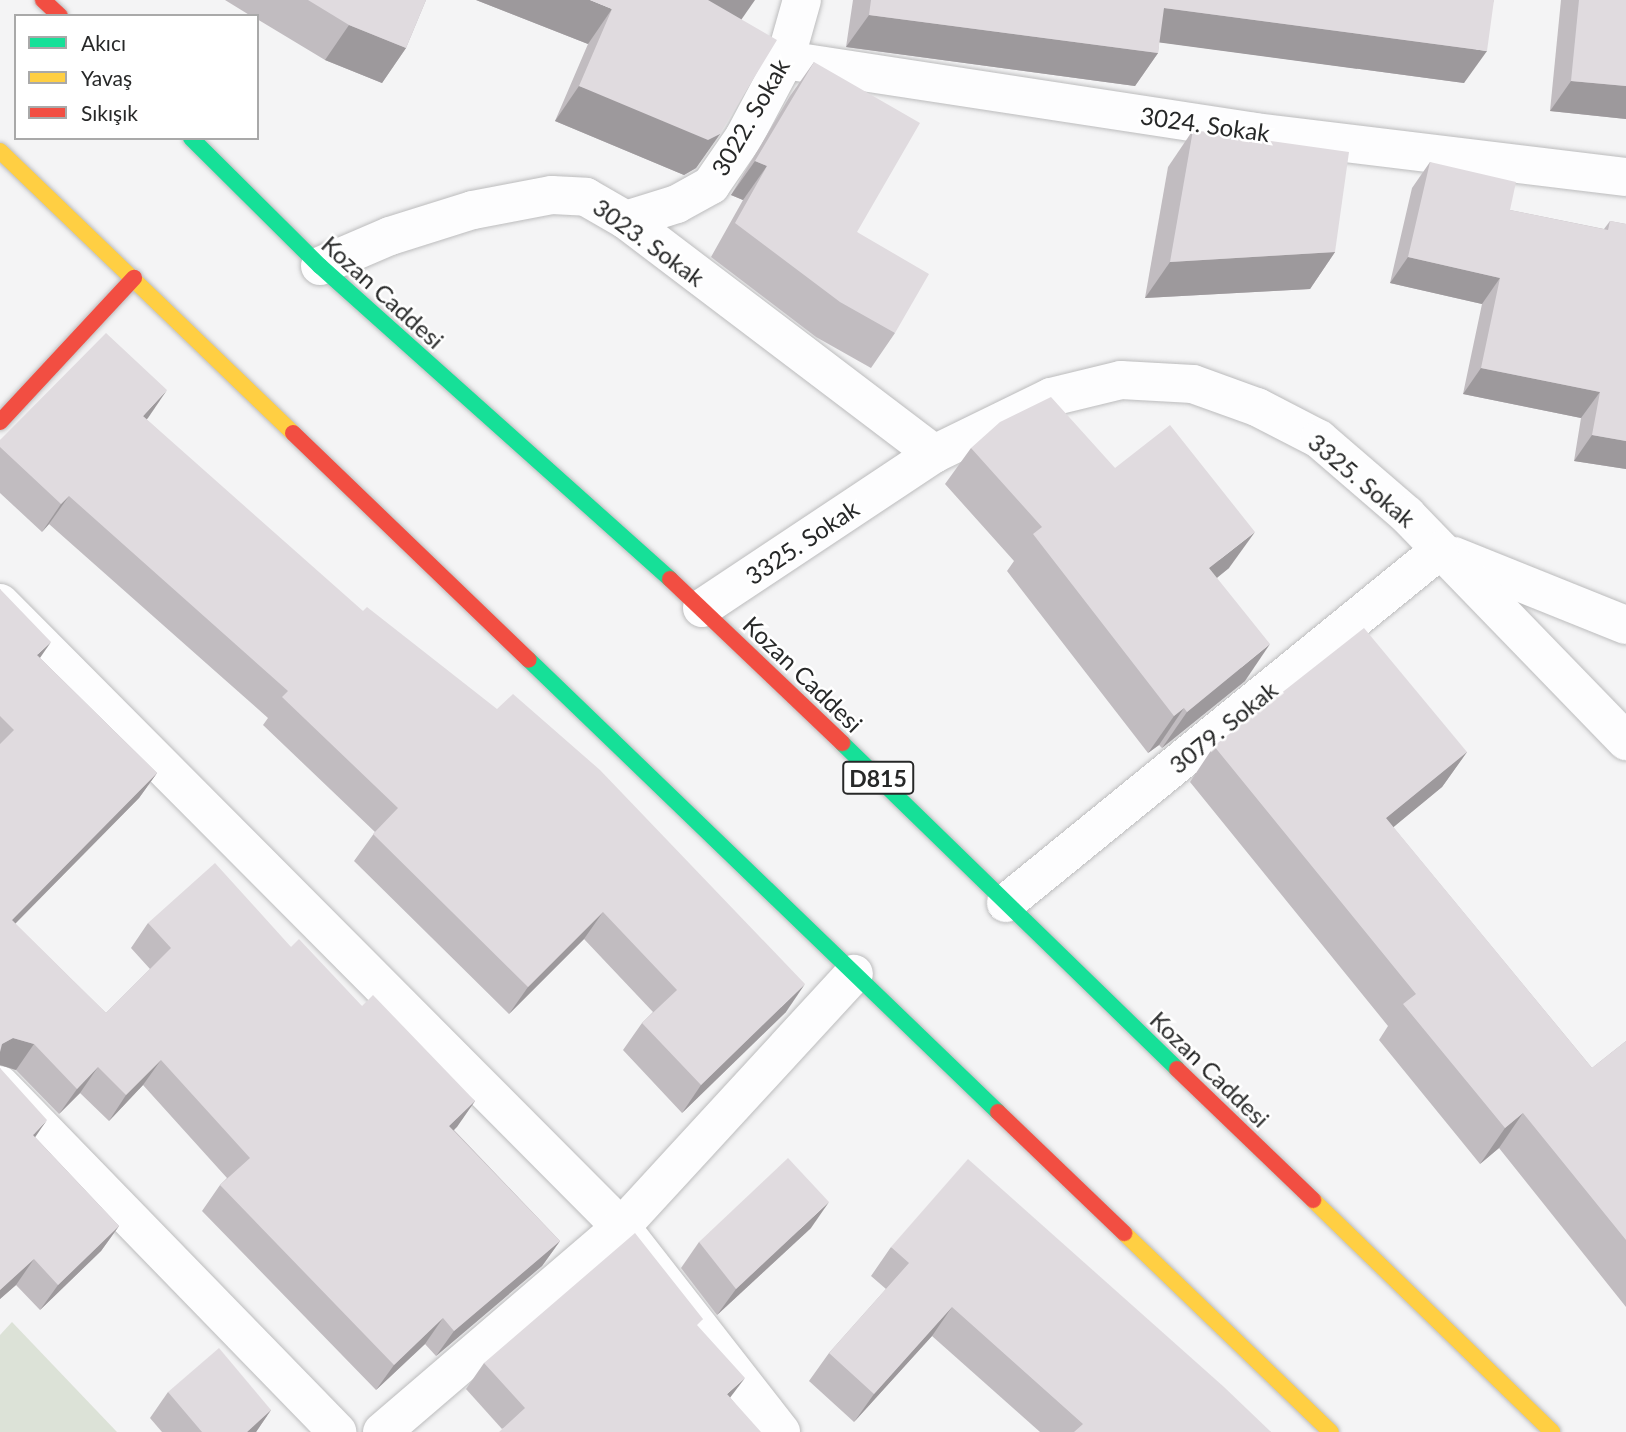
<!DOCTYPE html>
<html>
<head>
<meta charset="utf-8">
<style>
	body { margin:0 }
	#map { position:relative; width:1626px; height:1432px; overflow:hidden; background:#f4f4f5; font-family:Lato,sans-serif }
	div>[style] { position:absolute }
	.green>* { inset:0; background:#dce2d7 }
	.roads { filter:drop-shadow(0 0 2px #bcbcbd) drop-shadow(0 0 2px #bcbcbd) }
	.street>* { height:38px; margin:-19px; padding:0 19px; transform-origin:19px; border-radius:19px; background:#fdfdfe }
	.fast>* { height:16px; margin:-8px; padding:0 8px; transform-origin:8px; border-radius:8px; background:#16e098 }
	.slow>* { height:16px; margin:-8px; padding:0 8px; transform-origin:8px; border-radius:8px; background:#ffcf43 }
	.jam>* { height:16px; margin:-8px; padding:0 8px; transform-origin:8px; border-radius:8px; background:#f24e42 }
	.wall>* { inset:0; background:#c1bcc0 }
	.shaded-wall>* { inset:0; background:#9d999c }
	.building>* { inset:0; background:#e0dbdf }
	span { translate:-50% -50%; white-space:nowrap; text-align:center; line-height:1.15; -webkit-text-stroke:5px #fff; paint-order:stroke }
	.shield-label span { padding:2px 5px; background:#fff; border:2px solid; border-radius:5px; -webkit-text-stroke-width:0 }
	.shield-label { font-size:23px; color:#272828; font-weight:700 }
	.street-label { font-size:24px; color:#272828 }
	.legend { position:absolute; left:14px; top:14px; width:245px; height:126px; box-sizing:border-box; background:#fff; border:2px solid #a9a9a9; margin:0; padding:9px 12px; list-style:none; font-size:21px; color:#272828 }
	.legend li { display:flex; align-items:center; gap:14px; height:35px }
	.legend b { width:35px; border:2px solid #a9a9a9 }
</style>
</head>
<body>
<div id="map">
	<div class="green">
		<i style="clip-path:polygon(12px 1322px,117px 1432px,0 1432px,0 1335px)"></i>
	</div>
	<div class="roads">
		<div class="street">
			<i style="left:785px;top:60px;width:474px;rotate:8.7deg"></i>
			<i style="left:1254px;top:132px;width:375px;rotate:6.9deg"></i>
			<i style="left:626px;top:220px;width:53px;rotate:-17.4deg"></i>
			<i style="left:677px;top:204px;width:39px;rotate:-29deg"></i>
			<i style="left:711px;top:185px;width:58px;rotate:-55.5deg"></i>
			<i style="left:744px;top:137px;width:87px;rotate:-62deg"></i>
			<i style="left:785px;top:60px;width:62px;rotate:-74.2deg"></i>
			<i style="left:320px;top:266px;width:76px;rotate:-23.2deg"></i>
			<i style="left:390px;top:236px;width:87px;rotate:-17.4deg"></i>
			<i style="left:473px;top:210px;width:80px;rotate:-10.8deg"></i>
			<i style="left:552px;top:195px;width:34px;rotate:3deg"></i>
			<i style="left:586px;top:197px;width:46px;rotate:29.9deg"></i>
			<i style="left:626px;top:220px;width:387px;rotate:37.2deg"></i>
			<i style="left:1454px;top:556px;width:185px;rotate:21.9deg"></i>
			<i style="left:0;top:603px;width:880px;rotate:45.14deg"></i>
			<i style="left:621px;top:1227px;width:260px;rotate:52deg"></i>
			<i style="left:702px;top:608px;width:278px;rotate:-33.6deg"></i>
			<i style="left:934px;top:454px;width:130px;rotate:-26deg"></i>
			<i style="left:1051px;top:397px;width:72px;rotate:-13.7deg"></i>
			<i style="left:1121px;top:380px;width:72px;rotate:3.2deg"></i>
			<i style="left:1193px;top:384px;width:68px;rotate:19.8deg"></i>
			<i style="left:1257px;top:407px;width:70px;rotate:27.3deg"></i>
			<i style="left:1319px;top:439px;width:116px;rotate:40.8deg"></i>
			<i style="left:1407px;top:515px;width:315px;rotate:45.9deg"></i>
			<i style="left:1006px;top:903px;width:559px;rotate:-39.12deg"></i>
			<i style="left:0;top:1085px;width:484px;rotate:45.8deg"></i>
			<i style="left:382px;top:1432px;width:315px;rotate:-40.6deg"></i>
			<i style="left:621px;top:1227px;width:344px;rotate:-47.4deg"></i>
		</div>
		<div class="fast">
			<i style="left:191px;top:138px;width:182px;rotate:44.8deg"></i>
			<i style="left:320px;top:266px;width:470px;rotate:41.8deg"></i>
			<i style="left:529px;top:660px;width:651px;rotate:43.94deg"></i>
			<i style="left:842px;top:743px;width:467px;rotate:44.2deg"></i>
		</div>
		<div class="slow">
			<i style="left:0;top:151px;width:407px;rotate:43.9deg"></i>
			<i style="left:1313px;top:1200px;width:333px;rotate:44.1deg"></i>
			<i style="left:1124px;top:1233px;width:287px;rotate:43.9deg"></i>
		</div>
		<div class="jam">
			<i style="left:43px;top:0;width:23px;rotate:43deg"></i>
			<i style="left:0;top:422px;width:197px;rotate:-47.1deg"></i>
			<i style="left:293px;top:433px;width:327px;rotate:43.9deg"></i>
			<i style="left:670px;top:579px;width:238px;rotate:43.6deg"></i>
			<i style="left:1177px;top:1069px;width:189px;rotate:43.9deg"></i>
			<i style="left:998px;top:1112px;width:175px;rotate:43.8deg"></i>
		</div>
	</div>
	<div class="wall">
		<i style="clip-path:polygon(225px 0,426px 0,406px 48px,382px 83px,325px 60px,257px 19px,257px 16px,251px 16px)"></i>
		<i style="clip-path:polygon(476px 0,741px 19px,720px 134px,696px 168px,684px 175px,555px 121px,588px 44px)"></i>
		<i style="clip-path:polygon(853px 0,1494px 0,1464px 83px,1159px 42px,1158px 53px,1135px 86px,846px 47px)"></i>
		<i style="clip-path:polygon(1561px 0,1626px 0,1626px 119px,1550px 111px)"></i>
		<i style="clip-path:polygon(814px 62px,857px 232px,895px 333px,871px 368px,816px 337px,711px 257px,743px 200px,731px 195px,790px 96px)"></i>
		<i style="clip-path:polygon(1193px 130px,1335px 252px,1310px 289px,1145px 298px,1168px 167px)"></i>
		<i style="clip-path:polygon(1430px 162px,1510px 210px,1604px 229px,1610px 221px,1626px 224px,1626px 469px,1574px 461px,1581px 418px,1463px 394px,1482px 304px,1390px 283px,1412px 188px)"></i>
		<i style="clip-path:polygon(146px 419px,786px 1012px,682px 1113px,623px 1050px,642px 1023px,653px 1012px,584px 939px,509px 1014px,354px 861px,375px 832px,263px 725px,268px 718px,49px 524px,42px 532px,0 493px,0 440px)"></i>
		<i style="clip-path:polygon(971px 448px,1115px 468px,1229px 568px,1217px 578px,1245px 681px,1162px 748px,1159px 745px,1148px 753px,1007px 571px,1014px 561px,945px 484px)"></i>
		<i style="clip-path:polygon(0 589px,40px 658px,157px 773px,139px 798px,15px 924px,106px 1013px,150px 969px,131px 948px,148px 923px,291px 947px,475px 1101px,454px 1130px,560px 1241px,542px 1266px,436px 1356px,425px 1344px,376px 1390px,202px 1211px,220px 1185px,227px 1178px,143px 1085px,109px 1121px,80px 1093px,59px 1114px,16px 1070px,0 1065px)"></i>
		<i style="clip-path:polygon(1214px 746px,1467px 752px,1442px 787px,1393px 827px,1592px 1068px,1626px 1041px,1626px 1307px,1499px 1148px,1480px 1164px,1379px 1040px,1388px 1026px,1190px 782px)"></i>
		<i style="clip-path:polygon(0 1068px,35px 1137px,119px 1226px,101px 1251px,40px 1310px,16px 1285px,0 1299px)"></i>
		<i style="clip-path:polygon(811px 1228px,717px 1315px,681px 1268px,699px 1242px)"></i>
		<i style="clip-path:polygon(891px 1247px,1271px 1432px,1040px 1432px,932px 1336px,854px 1422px,809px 1381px,829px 1353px,886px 1289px,871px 1276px)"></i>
		<i style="clip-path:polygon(703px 1319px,502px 1429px,466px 1389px,484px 1363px)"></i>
		<i style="clip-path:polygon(168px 1392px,271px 1410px,256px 1432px,162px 1432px,150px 1418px)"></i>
	</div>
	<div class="shaded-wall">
		<i style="clip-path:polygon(476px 0,590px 0,612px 9px,588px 44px)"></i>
		<i style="clip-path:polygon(683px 0,755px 0,732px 33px)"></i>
		<i style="clip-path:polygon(1164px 8px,1487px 51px,1464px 83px,1141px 40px)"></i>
		<i style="clip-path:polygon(869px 15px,1158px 53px,1135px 86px,846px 47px)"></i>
		<i style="clip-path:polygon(349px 25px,406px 48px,382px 83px,325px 60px)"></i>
		<i style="clip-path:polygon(1571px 81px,1626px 86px,1626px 119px,1550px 111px)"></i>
		<i style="clip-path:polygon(579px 86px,720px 134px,696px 168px,684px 175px,555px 121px)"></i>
		<i style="clip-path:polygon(755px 161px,767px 166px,743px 200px,731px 195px)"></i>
		<i style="clip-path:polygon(1335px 252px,1310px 289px,1145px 298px,1170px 262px)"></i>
		<i style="clip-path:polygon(1408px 257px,1500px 278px,1482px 304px,1390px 283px)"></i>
		<i style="clip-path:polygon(1481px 368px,1600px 392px,1581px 418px,1463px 394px)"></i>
		<i style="clip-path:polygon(167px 390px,148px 418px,124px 444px,143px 416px)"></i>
		<i style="clip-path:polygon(1592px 435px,1626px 441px,1626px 469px,1574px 461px)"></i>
		<i style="clip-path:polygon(69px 496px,49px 524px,42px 532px,61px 504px)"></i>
		<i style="clip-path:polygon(1255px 532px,1229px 568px,1184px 604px,1209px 568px)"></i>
		<i style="clip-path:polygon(51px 642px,33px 668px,37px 655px)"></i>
		<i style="clip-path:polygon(1270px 644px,1245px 681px,1162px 748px,1187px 712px)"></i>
		<i style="clip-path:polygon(1184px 708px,1159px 745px,1148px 753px,1174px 716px)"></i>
		<i style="clip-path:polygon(1467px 752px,1442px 787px,1361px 854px,1386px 818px)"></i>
		<i style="clip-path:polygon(157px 773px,139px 798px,0 939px,12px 920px)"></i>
		<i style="clip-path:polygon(603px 912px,584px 939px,509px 1014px,528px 987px)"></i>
		<i style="clip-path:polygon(805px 984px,786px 1012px,682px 1113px,701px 1085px)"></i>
		<i style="clip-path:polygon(13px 1038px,34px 1044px,16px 1070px,0 1065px,0 1047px,2px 1044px)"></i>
		<i style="clip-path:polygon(161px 1060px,143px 1085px,109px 1121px,126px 1095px)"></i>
		<i style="clip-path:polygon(98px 1067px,80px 1093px,59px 1114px,77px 1089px)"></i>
		<i style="clip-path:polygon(475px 1101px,457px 1127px,432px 1151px,449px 1126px)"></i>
		<i style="clip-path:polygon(1523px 1113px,1499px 1148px,1480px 1164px,1505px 1128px)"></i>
		<i style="clip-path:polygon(47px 1120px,29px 1146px,33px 1135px)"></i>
		<i style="clip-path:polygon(829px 1202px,811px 1228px,717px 1315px,736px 1289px)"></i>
		<i style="clip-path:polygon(119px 1226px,101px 1251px,40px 1310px,58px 1285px)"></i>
		<i style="clip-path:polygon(560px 1241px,542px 1266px,436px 1356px,454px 1331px)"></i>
		<i style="clip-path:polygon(34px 1259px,16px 1285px,0 1299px,0 1290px)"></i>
		<i style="clip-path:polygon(952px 1307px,932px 1336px,854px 1422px,874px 1394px)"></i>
		<i style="clip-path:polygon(443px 1318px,425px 1344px,376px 1390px,394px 1365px)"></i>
		<i style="clip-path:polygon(745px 1378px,726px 1403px,727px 1394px)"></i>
		<i style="clip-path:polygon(271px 1410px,256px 1432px,247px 1432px)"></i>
	</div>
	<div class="building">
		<i style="clip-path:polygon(308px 0,426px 0,406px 48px,349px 25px)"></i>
		<i style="clip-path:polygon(590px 0,708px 0,777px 40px,720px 134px,708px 140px,579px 86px,612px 9px)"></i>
		<i style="clip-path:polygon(871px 0,1494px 0,1487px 51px,1164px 8px,1158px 53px,869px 15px)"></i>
		<i style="clip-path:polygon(1579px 0,1626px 0,1626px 86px,1571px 81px)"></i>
		<i style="clip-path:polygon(814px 62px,920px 123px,857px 232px,929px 274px,895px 333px,840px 302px,735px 223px,767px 166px,755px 161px)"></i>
		<i style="clip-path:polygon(1193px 130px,1349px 152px,1335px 252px,1170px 262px)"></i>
		<i style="clip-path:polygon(1430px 162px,1516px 182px,1510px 210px,1608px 230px,1610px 221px,1626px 224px,1626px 441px,1592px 435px,1600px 392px,1481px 368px,1500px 278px,1408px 257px)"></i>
		<i style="clip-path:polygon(106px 333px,167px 390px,143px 416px,363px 611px,367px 607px,497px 709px,513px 694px,600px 770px,805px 984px,701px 1085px,642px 1023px,677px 990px,603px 912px,528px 987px,373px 834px,398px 808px,282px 697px,288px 691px,69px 496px,61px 504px,0 447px,0 440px)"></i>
		<i style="clip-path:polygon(1051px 397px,1115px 468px,1170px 425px,1255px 532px,1209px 568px,1270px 644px,1187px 712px,1184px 708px,1174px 716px,1033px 534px,1042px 527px,971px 448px,1000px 422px)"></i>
		<i style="clip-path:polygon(0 589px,51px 642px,37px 655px,157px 773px,12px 920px,106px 1013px,171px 948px,148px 923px,215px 863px,291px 947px,299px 939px,362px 1006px,373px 995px,475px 1101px,449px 1126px,560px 1241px,454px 1331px,443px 1318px,394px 1365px,220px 1185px,250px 1158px,161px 1060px,126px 1095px,98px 1067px,77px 1089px,34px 1044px,13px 1038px,2px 1044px,0 1052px,0 744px,14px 730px,0 716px)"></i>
		<i style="clip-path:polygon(1364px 628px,1467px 752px,1386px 818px,1592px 1068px,1626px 1041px,1626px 1240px,1523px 1113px,1505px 1128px,1403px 1004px,1416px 994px,1214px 746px)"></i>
		<i style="clip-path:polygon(0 1068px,47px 1120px,33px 1135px,119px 1226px,58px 1285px,34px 1259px,0 1290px)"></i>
		<i style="clip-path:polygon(788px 1158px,829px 1202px,736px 1289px,699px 1242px)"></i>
		<i style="clip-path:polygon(968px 1159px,1224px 1387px,1271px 1432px,1074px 1432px,1083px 1424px,952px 1307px,874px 1394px,829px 1353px,909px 1263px,891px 1247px)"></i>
		<i style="clip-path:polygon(635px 1233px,703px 1319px,697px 1325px,745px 1378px,727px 1394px,761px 1432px,499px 1432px,525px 1408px,484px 1363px)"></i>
		<i style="clip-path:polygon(219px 1348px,271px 1410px,247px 1432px,202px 1432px,168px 1392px)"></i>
	</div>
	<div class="shield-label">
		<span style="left:878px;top:778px">D815</span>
	</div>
	<div class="street-label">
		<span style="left:750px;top:117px;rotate:-60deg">3022. Sokak</span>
		<span style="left:1205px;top:124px;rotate:8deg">3024. Sokak</span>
		<span style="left:649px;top:242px;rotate:36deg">3023. Sokak</span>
		<span style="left:383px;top:292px;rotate:42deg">Kozan Caddesi</span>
		<span style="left:1362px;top:480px;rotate:40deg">3325. Sokak</span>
		<span style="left:802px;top:542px;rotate:-34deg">3325. Sokak</span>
		<span style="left:803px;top:674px;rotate:44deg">Kozan Caddesi</span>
		<span style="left:1223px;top:727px;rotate:-39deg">3079. Sokak</span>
		<span style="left:1210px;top:1069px;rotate:44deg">Kozan Caddesi</span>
	</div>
	<ul class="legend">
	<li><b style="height:9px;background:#16e098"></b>Akıcı</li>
	<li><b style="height:9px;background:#ffcf43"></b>Yavaş</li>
	<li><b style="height:9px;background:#f24e42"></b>Sıkışık</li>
	</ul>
</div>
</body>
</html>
